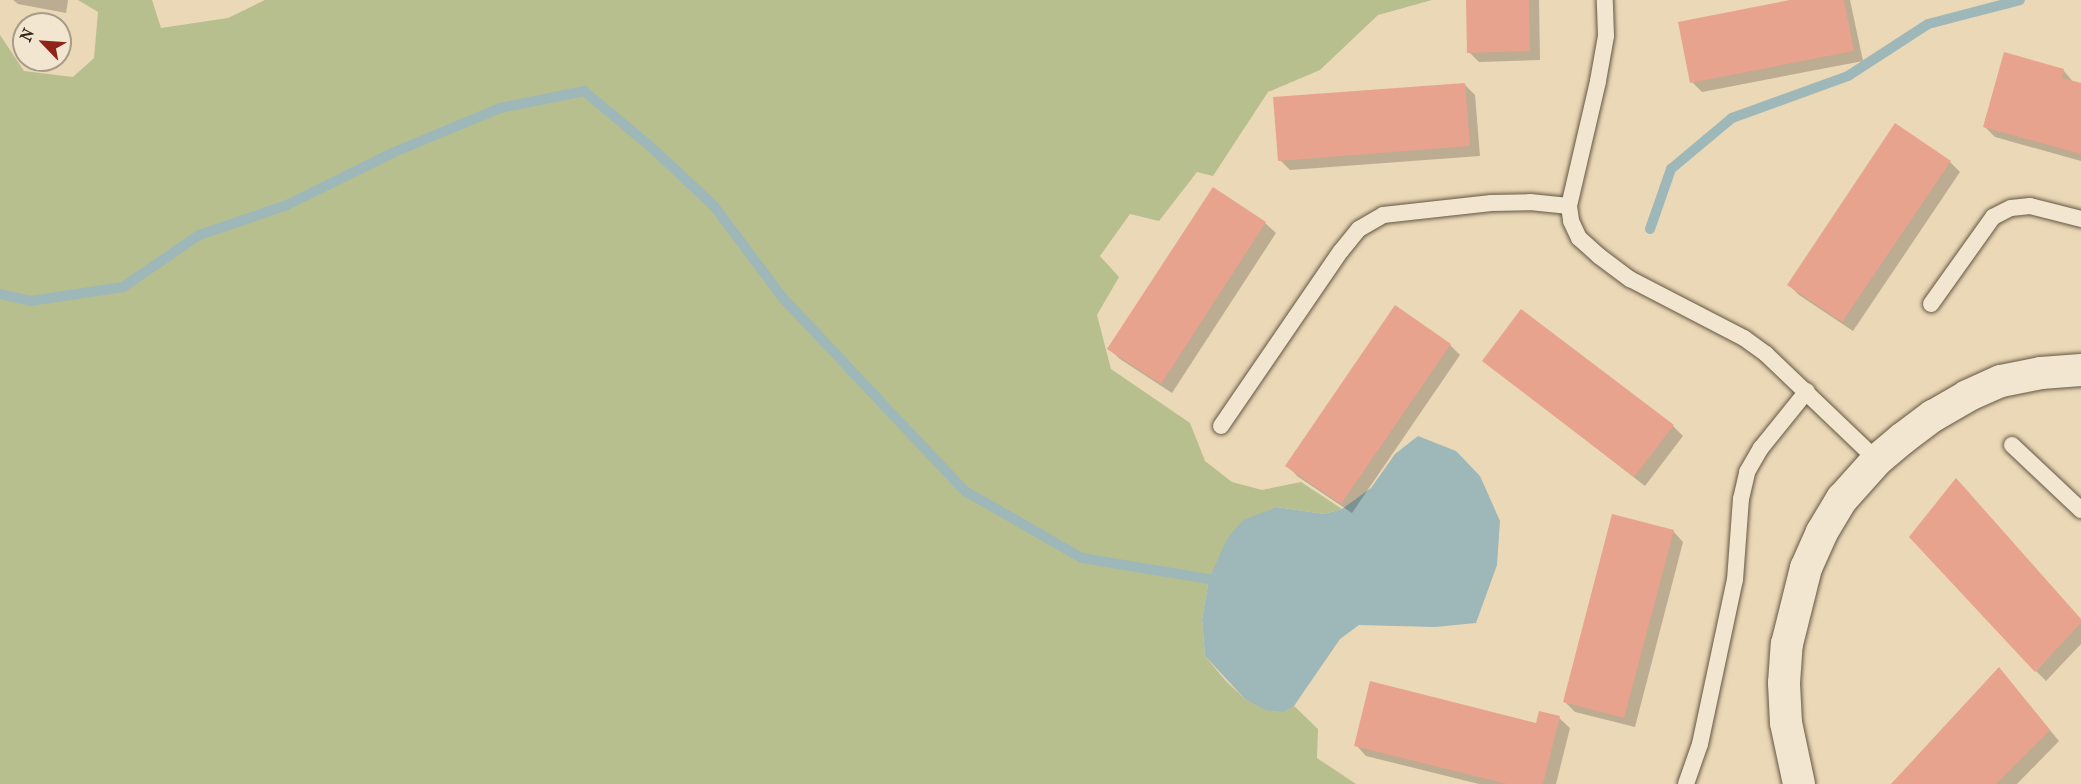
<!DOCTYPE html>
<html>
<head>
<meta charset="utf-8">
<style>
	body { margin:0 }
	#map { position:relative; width:2081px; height:784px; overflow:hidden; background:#ebd8b6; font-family:"IM FELL French Canon",serif }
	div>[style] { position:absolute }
	.green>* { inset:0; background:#b7bf8e }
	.water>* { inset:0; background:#9eb7b9 }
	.shadow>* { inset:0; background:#0003 }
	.stream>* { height:10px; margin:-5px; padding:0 5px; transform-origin:5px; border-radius:5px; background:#9eb7b9 }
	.building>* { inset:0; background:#e7a38d }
	.roads { filter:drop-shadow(0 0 2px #635644) drop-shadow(0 0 2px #635644) }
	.service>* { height:16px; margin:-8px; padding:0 8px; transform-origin:8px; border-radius:8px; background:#f2e6d0 }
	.minor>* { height:32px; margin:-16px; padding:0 16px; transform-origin:16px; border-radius:16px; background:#f2e6d0 }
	span { translate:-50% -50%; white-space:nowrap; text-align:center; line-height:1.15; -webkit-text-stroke:5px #f2e6d0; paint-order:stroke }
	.north { position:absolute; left:12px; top:12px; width:60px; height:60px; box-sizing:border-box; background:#f2e6d0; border:2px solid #a79b89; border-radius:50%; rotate:295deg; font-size:16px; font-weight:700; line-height:24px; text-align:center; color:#362a1e }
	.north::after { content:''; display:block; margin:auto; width:21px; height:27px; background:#8f2418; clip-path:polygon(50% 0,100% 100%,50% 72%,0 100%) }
</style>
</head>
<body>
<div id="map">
	<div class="green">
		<i style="clip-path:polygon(78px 0,152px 0,161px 28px,228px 18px,265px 0,1432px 0,1378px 15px,1320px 70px,1268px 92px,1213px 176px,1197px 172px,1159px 221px,1130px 214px,1100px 256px,1119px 277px,1097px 315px,1111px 369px,1190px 423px,1205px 461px,1232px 482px,1262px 490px,1301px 482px,1342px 509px,1324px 514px,1277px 507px,1209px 579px,1202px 619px,1205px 656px,1225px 680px,1244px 698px,1285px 712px,1294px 706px,1318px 729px,1317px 758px,1356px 784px,0 784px,0 35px,24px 71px,73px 77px,94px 58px,98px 12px)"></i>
	</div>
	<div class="water">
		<i style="clip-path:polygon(1418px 436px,1456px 451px,1480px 476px,1500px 521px,1497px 565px,1476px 623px,1435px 627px,1359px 625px,1340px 639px,1294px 706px,1285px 712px,1265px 710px,1244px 698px,1205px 656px,1202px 619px,1209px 579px,1227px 539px,1243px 520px,1277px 507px,1324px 514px,1342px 509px,1371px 488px,1395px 454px)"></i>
	</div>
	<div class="shadow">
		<i style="clip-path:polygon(13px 0,68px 0,66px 13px,18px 4px)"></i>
		<i style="clip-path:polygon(1467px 0,1539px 0,1540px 60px,1479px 62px,1469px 52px)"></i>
		<i style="clip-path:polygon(1798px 0,1850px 0,1863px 61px,1702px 92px,1692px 82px)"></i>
		<i style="clip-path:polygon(2005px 54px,2064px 71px,2074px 83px,2081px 85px,2081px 161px,1995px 137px,1985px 127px)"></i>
		<i style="clip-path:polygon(1464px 84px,1475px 95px,1480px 156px,1290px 170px,1280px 160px)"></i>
		<i style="clip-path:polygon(1950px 162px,1960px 172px,1853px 331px,1799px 295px,1789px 285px)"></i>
		<i style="clip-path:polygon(1265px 223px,1276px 233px,1172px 393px,1120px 359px,1109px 349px)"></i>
		<i style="clip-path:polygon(1450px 345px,1460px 355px,1352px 513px,1297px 476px,1287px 465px)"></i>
		<i style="clip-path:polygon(1484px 361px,1673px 426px,1683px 436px,1645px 486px)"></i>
		<i style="clip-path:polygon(1673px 531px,1683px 542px,1635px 727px,1575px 712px,1564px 701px)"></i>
		<i style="clip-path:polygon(2081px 620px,2081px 644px,2046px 681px,2036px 671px)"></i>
		<i style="clip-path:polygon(1999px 669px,2059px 741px,2017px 784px,1893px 784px)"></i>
		<i style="clip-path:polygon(1559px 718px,1570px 728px,1556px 784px,1479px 784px,1366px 756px,1356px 745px,1537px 725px)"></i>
	</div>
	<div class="stream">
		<i style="left:1650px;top:229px;width:64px;rotate:-70.7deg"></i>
		<i style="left:1671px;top:169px;width:80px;rotate:-39.9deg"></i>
		<i style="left:1732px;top:118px;width:123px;rotate:-19.9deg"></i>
		<i style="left:1848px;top:76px;width:95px;rotate:-33deg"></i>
		<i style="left:1928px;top:24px;width:95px;rotate:-14.6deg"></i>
		<i style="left:0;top:294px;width:31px;rotate:13deg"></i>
		<i style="left:30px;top:301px;width:94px;rotate:-8.6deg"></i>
		<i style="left:123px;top:287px;width:92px;rotate:-34.4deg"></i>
		<i style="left:199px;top:235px;width:93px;rotate:-18.8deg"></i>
		<i style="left:287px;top:205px;width:117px;rotate:-26.3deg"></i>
		<i style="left:392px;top:153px;width:117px;rotate:-22.6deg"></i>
		<i style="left:500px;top:108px;width:86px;rotate:-11.4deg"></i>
		<i style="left:584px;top:91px;width:86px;rotate:39.8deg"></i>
		<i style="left:650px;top:146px;width:88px;rotate:43.2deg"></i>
		<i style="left:714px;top:206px;width:114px;rotate:53.2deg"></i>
		<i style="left:782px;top:297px;width:267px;rotate:46.7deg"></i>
		<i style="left:965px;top:491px;width:135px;rotate:29.8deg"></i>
		<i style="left:1082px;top:558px;width:129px;rotate:9.4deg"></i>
	</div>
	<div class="building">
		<i style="clip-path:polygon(1466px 0,1529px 0,1530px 51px,1467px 53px)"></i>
		<i style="clip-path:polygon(1790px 0,1844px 0,1854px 51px,1690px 83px,1678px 22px)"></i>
		<i style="clip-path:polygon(2004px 52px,2064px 69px,2062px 78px,2081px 83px,2081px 154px,1983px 127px)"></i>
		<i style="clip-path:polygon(1465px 83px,1470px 146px,1278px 161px,1273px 97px)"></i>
		<i style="clip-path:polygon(1895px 123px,1951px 161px,1842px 322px,1787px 285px)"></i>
		<i style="clip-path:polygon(1213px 187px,1266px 222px,1161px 384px,1107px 349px)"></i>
		<i style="clip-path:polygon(1395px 305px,1451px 344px,1341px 504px,1285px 466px)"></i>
		<i style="clip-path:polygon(1521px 309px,1674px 425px,1634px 477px,1482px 361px)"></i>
		<i style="clip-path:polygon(1956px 478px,2081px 619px,2081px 623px,2035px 672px,1909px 537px)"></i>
		<i style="clip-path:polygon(1612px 514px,1674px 530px,1624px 718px,1563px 702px)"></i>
		<i style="clip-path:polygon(1999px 667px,2050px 730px,1996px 784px,1891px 784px)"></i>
		<i style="clip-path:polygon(1370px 681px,1536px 723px,1539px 711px,1560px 716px,1543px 784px,1507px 784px,1354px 746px)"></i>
	</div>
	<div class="roads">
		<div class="service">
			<i style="left:1569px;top:206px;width:128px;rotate:-76.9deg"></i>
			<i style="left:1598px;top:81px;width:46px;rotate:-79.9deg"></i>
			<i style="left:1606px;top:36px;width:36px;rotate:-92deg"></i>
			<i style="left:1931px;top:304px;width:107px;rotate:-54.5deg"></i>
			<i style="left:1993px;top:217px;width:20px;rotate:-27deg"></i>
			<i style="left:2011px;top:208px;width:19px;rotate:-6deg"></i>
			<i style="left:2030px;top:206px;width:53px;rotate:14.3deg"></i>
			<i style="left:1221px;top:426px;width:212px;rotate:-55.6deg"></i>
			<i style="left:1341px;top:251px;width:28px;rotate:-51deg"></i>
			<i style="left:1359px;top:229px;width:28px;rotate:-30deg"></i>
			<i style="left:1383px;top:215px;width:109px;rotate:-6.3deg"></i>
			<i style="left:1491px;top:203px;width:39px;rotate:-1deg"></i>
			<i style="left:1530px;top:202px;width:39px;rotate:6deg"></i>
			<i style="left:1569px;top:206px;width:15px;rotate:82deg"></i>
			<i style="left:1571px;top:221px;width:19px;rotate:65deg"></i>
			<i style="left:1579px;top:238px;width:27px;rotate:42deg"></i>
			<i style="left:1599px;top:256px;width:39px;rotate:37deg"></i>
			<i style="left:1630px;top:279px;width:128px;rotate:27.4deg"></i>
			<i style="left:1744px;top:338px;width:27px;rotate:36deg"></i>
			<i style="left:1766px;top:354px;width:153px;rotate:43.7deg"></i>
			<i style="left:2012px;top:445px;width:95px;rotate:43.3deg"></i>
			<i style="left:1686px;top:784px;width:42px;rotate:-70.7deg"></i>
			<i style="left:1700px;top:744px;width:168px;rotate:-78deg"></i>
			<i style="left:1735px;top:580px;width:81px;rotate:-85.8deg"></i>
			<i style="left:1741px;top:499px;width:28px;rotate:-77deg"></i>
			<i style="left:1747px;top:472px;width:28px;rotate:-60deg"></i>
			<i style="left:1761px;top:448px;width:73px;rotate:-51.1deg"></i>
		</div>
		<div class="minor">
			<i style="left:1799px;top:784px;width:62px;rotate:-102deg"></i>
			<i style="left:1786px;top:723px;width:40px;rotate:-92.9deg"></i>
			<i style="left:1784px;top:683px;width:39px;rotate:-86deg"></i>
			<i style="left:1787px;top:644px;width:78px;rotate:-76deg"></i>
			<i style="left:1806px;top:568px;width:39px;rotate:-66deg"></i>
			<i style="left:1822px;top:532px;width:39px;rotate:-59deg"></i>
			<i style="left:1842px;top:499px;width:52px;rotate:-48.1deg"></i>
			<i style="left:1877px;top:460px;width:33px;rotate:-40deg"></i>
			<i style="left:1902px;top:439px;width:39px;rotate:-37deg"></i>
			<i style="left:1933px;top:416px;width:39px;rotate:-30deg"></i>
			<i style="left:1967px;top:396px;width:37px;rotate:-24deg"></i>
			<i style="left:2001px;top:381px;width:41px;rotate:-11.3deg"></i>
			<i style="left:2041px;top:373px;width:40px;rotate:-4.3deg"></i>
		</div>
	</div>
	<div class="north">N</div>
</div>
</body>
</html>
